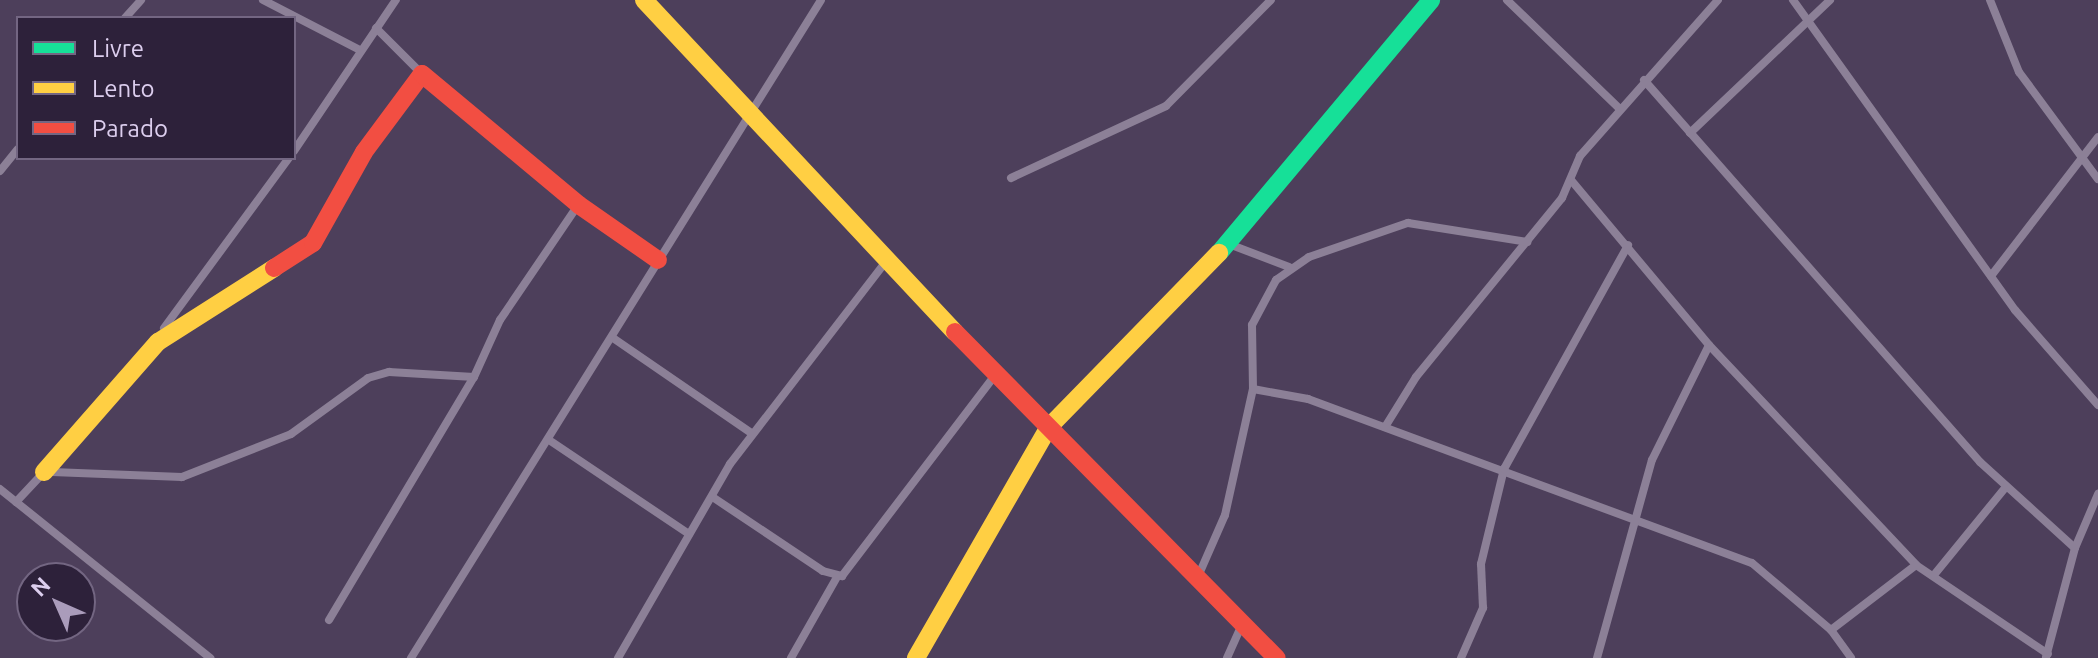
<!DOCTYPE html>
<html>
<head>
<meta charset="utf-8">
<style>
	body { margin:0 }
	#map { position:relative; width:2098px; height:658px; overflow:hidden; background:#4d3f5b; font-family:Ubuntu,sans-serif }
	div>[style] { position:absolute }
	.street>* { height:8px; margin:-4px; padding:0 4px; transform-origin:4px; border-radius:4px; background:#8c8097 }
	.fast>* { height:18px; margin:-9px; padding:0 9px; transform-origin:9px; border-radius:9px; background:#16e098 }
	.slow>* { height:18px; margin:-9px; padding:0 9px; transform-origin:9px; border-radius:9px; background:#ffcf43 }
	.jam>* { height:18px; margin:-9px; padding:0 9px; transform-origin:9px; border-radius:9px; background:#f24e42 }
	span { translate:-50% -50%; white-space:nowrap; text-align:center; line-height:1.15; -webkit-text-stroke:8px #2d213a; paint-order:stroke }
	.legend { position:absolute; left:16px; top:16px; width:280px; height:144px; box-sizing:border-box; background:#2d213a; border:2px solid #736682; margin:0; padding:10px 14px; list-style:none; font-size:24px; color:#dcceee }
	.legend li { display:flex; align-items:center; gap:16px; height:40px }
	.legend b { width:40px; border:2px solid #736682 }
	.north { position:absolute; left:16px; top:562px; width:80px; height:80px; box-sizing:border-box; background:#2d213a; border:2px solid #736682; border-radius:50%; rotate:315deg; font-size:22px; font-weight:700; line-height:32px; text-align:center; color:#dcceee }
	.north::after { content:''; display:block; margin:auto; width:28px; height:36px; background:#aa9cbb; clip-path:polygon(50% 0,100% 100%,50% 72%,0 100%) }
</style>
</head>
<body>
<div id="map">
	<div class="street">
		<i style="left:263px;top:0;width:109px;rotate:27.3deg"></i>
		<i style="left:1507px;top:0;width:156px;rotate:44deg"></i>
		<i style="left:1793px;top:0;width:381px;rotate:54.4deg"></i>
		<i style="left:2015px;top:310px;width:126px;rotate:48.9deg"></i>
		<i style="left:1990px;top:0;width:78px;rotate:68.1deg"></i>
		<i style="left:2019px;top:72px;width:133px;rotate:53.6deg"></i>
		<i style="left:125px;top:18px;width:24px;rotate:-48deg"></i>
		<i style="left:376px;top:28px;width:61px;rotate:45deg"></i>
		<i style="left:1644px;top:80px;width:509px;rotate:48.67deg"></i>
		<i style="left:1980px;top:462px;width:128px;rotate:42.2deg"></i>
		<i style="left:1690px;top:133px;width:193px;rotate:-43.5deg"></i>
		<i style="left:294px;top:151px;width:182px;rotate:-56deg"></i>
		<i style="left:0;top:171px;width:28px;rotate:-51deg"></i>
		<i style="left:1011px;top:178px;width:171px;rotate:-24.9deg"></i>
		<i style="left:1166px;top:106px;width:149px;rotate:-45.3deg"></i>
		<i style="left:1571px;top:180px;width:215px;rotate:50.1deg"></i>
		<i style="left:1709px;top:345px;width:302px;rotate:46.7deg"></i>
		<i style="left:1916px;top:565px;width:159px;rotate:34deg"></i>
		<i style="left:1234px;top:246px;width:59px;rotate:20.9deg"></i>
		<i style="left:1991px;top:276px;width:175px;rotate:-52.4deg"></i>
		<i style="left:164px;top:328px;width:211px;rotate:-53.7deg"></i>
		<i style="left:613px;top:338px;width:168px;rotate:34.5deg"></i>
		<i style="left:1253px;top:389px;width:56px;rotate:10.3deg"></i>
		<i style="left:1308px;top:399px;width:473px;rotate:20.3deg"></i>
		<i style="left:1752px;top:563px;width:104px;rotate:40.3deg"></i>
		<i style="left:1831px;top:630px;width:34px;rotate:54deg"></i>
		<i style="left:1385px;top:427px;width:59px;rotate:-58.2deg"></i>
		<i style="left:1416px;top:377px;width:231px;rotate:-50.8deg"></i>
		<i style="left:1562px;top:198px;width:46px;rotate:-66.8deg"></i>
		<i style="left:1580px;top:156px;width:208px;rotate:-48.5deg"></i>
		<i style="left:552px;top:442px;width:165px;rotate:33.9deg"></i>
		<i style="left:52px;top:472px;width:130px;rotate:2.2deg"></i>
		<i style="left:182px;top:477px;width:117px;rotate:-21.5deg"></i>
		<i style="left:291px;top:434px;width:95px;rotate:-36deg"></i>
		<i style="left:368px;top:378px;width:22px;rotate:-16deg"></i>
		<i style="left:389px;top:372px;width:85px;rotate:3.4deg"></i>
		<i style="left:474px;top:377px;width:63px;rotate:-65.5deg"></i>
		<i style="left:500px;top:320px;width:135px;rotate:-55.8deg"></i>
		<i style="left:0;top:489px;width:270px;rotate:38.8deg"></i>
		<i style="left:714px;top:498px;width:131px;rotate:33.8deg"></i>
		<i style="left:823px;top:571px;width:20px;rotate:15deg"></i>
		<i style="left:842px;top:576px;width:248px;rotate:-52.7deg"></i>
		<i style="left:16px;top:502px;width:35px;rotate:-47deg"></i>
		<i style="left:1200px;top:572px;width:62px;rotate:-66.3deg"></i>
		<i style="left:1225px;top:515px;width:129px;rotate:-77.5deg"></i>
		<i style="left:1253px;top:389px;width:64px;rotate:-90.9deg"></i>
		<i style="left:1252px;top:325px;width:51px;rotate:-61.9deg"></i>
		<i style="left:1276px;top:280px;width:40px;rotate:-34.9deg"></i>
		<i style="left:1309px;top:257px;width:105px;rotate:-19deg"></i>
		<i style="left:1408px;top:223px;width:121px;rotate:9deg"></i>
		<i style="left:1934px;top:575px;width:112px;rotate:-50.8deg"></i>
		<i style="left:329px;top:620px;width:283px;rotate:-59.2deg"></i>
		<i style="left:1831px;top:630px;width:107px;rotate:-37.4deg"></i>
		<i style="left:2046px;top:657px;width:113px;rotate:-75.1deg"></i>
		<i style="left:2075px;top:548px;width:59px;rotate:-66.9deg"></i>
		<i style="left:411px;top:658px;width:775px;rotate:-58.07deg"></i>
		<i style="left:618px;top:658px;width:224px;rotate:-60deg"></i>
		<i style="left:730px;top:464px;width:251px;rotate:-52.4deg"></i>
		<i style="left:791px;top:658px;width:93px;rotate:-60.4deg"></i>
		<i style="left:1227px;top:658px;width:32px;rotate:-66deg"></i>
		<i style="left:1461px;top:658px;width:55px;rotate:-66.3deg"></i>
		<i style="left:1483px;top:608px;width:44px;rotate:-92.6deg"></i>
		<i style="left:1481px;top:564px;width:98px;rotate:-76.4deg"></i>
		<i style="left:1504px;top:469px;width:256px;rotate:-61deg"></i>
		<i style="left:1597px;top:658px;width:205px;rotate:-74.5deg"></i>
		<i style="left:1652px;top:460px;width:128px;rotate:-63.6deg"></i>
	</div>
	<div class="fast">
		<i style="left:1219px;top:253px;width:330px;rotate:-50deg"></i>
	</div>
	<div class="slow">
		<i style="left:644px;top:0;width:455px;rotate:46.9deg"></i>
		<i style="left:44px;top:472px;width:173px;rotate:-48.8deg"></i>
		<i style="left:158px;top:342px;width:138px;rotate:-32.5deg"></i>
		<i style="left:916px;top:658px;width:265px;rotate:-60.1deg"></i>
		<i style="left:1048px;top:428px;width:245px;rotate:-45.7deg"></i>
	</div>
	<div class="jam">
		<i style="left:274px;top:268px;width:46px;rotate:-32.7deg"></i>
		<i style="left:313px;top:243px;width:104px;rotate:-60.7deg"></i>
		<i style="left:364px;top:152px;width:97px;rotate:-53.4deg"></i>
		<i style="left:422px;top:74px;width:204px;rotate:39.8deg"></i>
		<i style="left:579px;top:205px;width:96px;rotate:34.8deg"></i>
		<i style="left:955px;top:332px;width:458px;rotate:45.4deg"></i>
	</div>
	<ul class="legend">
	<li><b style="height:10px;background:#16e098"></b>Livre</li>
	<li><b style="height:10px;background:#ffcf43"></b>Lento</li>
	<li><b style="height:10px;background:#f24e42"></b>Parado</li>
	</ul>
	<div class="north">N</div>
</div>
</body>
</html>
